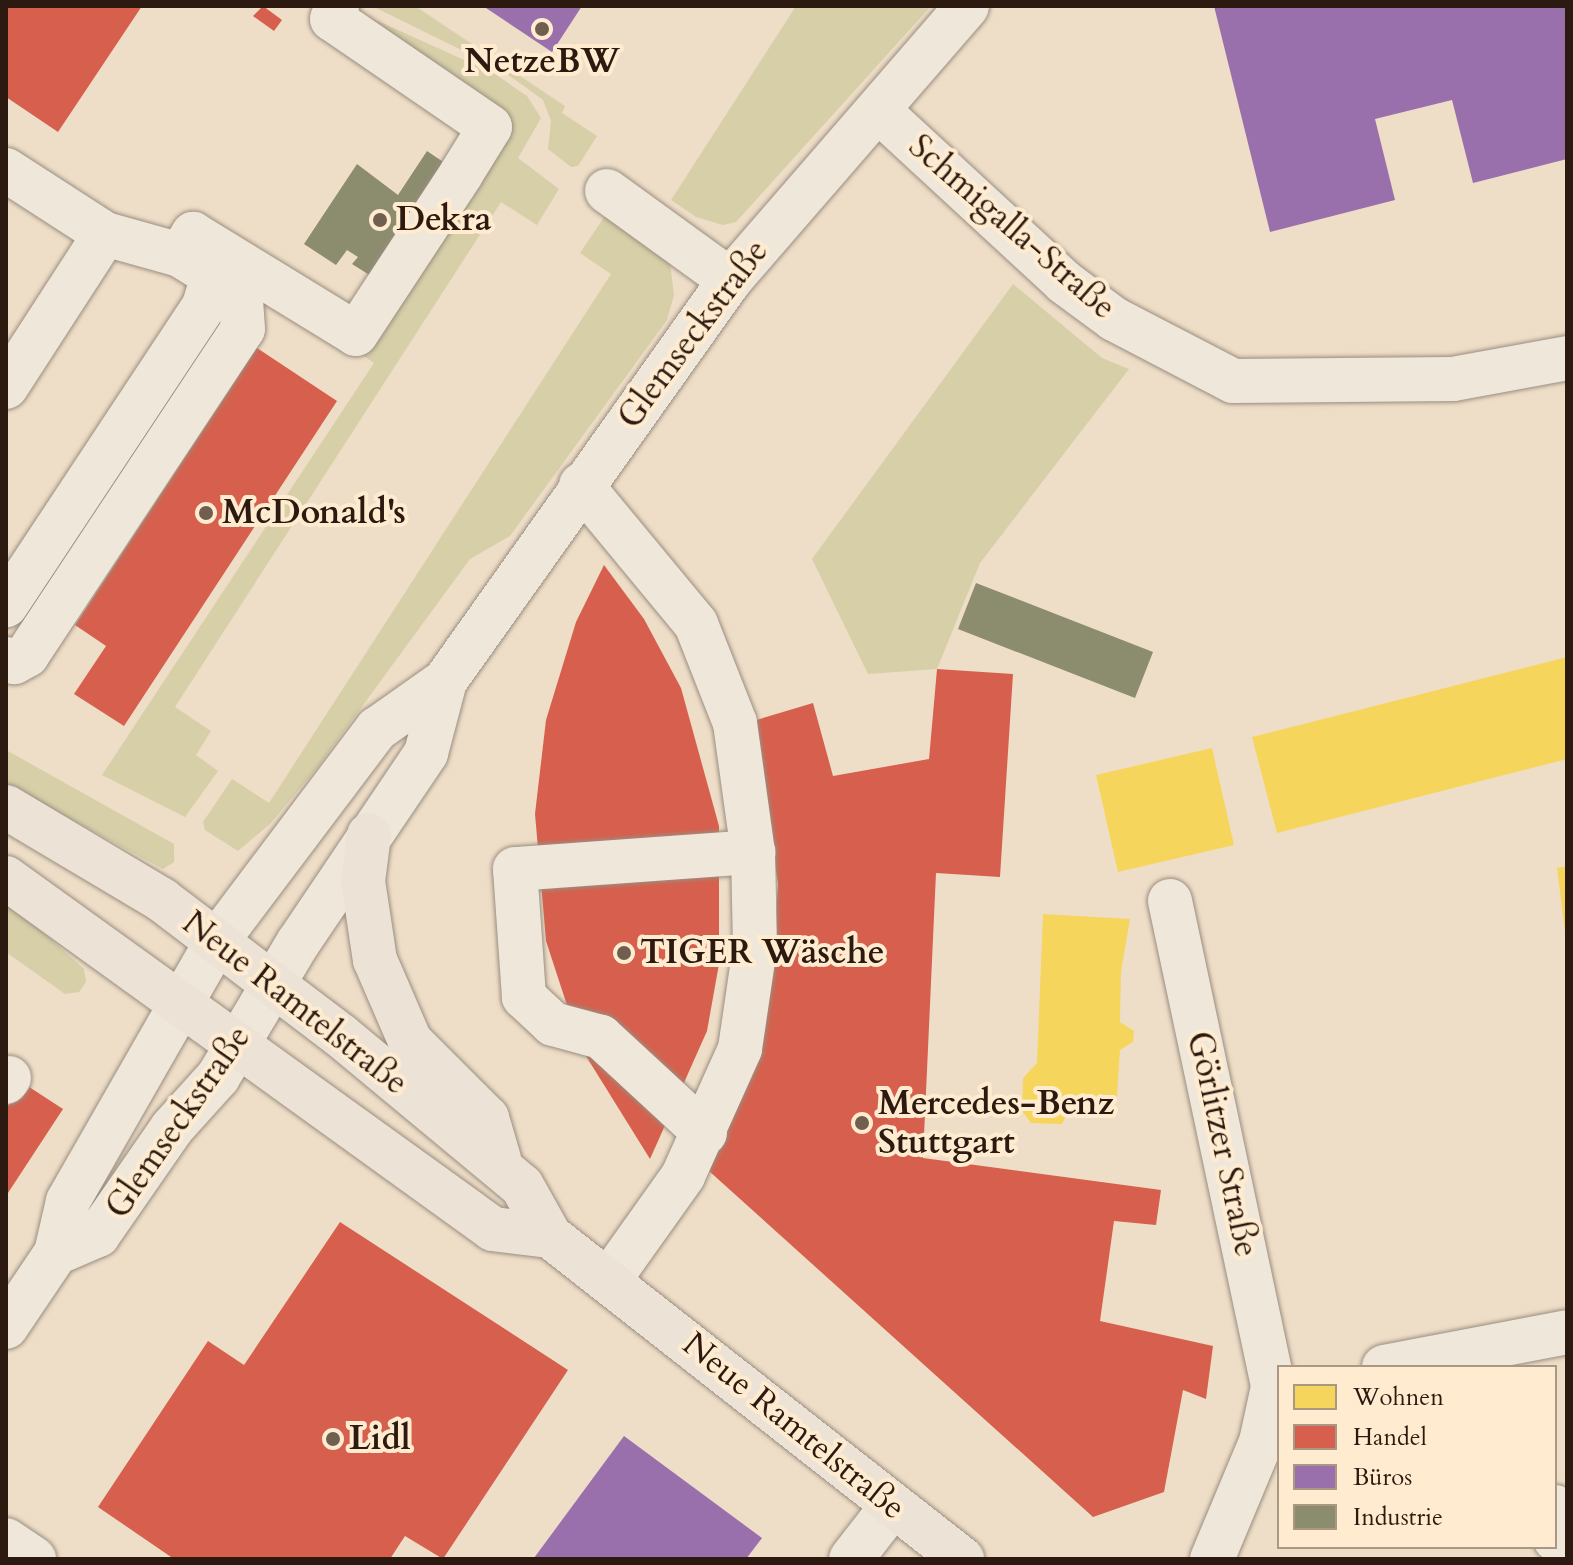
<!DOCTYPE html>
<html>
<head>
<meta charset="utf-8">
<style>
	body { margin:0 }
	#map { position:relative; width:1573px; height:1565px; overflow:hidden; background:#efdec7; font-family:Cardo,serif }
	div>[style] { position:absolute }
	.green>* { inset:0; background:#d6cfa7 }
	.homes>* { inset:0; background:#f6d55c }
	.shops>* { inset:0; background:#d6604d }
	.offices>* { inset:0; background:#9970ab }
	.industry>* { inset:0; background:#8c8c6e }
	.roads { filter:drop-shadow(0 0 2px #9a8e80) drop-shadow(0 0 2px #9a8e80) }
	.minor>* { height:44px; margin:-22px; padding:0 22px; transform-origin:22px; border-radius:22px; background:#f0e7db }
	.major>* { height:44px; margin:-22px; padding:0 22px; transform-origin:22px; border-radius:22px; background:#ece3d6 }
	.dots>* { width:22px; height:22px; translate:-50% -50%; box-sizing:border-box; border:4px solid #ffecd0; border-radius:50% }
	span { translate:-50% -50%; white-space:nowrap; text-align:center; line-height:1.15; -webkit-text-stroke:8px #ffecd0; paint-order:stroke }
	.poi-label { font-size:34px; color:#2c190f; font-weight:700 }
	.left { translate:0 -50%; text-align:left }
	.street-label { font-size:34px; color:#2c190f }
	.frame { position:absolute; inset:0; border:8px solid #2c190f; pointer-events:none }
	.legend { position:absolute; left:1277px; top:1365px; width:280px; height:184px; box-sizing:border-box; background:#ffecd0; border:2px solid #ab9883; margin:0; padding:10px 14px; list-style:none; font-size:24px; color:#2c190f }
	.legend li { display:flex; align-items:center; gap:16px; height:40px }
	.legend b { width:40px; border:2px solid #ab9883 }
</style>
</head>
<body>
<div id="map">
	<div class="green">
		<i style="clip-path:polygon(372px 6px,415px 6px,565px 106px,562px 113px,597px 136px,578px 166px,571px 167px,548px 149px,551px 121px,543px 100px,531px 91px,500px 69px)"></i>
		<i style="clip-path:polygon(796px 6px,931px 6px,736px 222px,723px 225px,696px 217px,671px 200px)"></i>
		<i style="clip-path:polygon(367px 16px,495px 74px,527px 96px,541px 118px,518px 158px,559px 189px,537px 225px,501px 202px,175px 707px,211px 731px,196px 755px,218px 771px,185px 817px,102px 775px,374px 363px,355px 350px,508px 112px)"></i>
		<i style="clip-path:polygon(605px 216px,670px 263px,674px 295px,667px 320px,510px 536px,470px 559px,317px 768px,270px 824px,238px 851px,205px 830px,203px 822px,232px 779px,269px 803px,611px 274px,580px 253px)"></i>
		<i style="clip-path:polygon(1013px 284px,1102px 358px,1129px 369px,980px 563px,937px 669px,868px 674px,812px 559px)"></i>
		<i style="clip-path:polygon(6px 750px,174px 844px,174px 862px,163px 869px,6px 784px)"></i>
		<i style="clip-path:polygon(6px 899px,84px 969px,86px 982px,79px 992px,65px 994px,6px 952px)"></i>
	</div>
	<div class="homes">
		<i style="clip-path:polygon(1567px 657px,1567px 759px,1277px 833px,1252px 737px)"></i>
		<i style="clip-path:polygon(1212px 748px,1234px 845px,1118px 872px,1096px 775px)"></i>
		<i style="clip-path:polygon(1567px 866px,1567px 932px,1565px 932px,1557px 868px)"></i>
		<i style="clip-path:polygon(1043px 914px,1130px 919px,1121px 972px,1120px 1022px,1134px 1031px,1133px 1042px,1120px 1050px,1117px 1097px,1081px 1098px,1078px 1115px,1066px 1116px,1062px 1124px,1031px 1123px,1022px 1111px,1023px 1078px,1037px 1063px)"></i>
	</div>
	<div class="shops">
		<i style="clip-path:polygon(6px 6px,142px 6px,58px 132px,6px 97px)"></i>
		<i style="clip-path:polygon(263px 6px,282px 20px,274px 31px,253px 16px)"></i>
		<i style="clip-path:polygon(257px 348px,337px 401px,124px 726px,74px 694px,106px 646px,75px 625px)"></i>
		<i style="clip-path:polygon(604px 565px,644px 619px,681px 688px,719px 826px,719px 964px,707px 1031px,650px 1159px,581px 1048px,546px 941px,535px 814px,546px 720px,576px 622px)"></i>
		<i style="clip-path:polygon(937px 669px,1013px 674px,1000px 877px,936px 873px,923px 1158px,1161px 1190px,1156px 1225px,1114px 1221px,1100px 1321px,1213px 1346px,1206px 1399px,1183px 1390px,1164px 1492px,1093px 1517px,709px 1171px,747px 1084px,774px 943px,778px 884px,753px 721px,813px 703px,833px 776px,929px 759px)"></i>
		<i style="clip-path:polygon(23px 1083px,63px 1109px,6px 1196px,6px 1109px)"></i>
		<i style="clip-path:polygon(340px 1222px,568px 1370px,443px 1559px,405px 1536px,390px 1559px,174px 1559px,98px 1507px,208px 1341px,244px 1365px)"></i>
	</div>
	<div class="offices">
		<i style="clip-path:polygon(483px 6px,582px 6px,552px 52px)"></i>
		<i style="clip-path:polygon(1214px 6px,1565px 6px,1567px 159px,1473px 183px,1452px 100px,1375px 119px,1395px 200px,1270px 232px)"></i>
		<i style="clip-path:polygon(624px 1436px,762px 1538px,746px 1559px,534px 1558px)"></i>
	</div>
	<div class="industry">
		<i style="clip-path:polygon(427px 151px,467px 178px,387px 286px,352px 264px,358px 257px,347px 250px,336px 265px,304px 244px,357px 164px,398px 195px)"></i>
		<i style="clip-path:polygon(976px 583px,1153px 652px,1135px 698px,958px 629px)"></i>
	</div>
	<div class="roads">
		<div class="minor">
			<i style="left:879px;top:111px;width:252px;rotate:42.7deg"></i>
			<i style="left:1064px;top:282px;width:62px;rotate:36.5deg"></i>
			<i style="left:1114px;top:319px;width:134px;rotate:27.5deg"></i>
			<i style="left:1233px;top:381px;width:220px;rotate:-0.5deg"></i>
			<i style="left:1453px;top:379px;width:116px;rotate:-10.4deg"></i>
			<i style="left:6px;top:170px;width:118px;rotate:32.9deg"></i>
			<i style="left:105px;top:234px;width:78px;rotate:15.6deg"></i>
			<i style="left:180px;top:255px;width:39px;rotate:32deg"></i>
			<i style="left:213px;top:276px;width:31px;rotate:107deg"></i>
			<i style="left:204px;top:306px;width:359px;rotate:123.5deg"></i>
			<i style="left:607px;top:191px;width:152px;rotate:35.9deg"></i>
			<i style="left:180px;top:255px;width:25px;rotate:-58deg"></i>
			<i style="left:193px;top:234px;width:191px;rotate:31.5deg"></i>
			<i style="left:356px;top:334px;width:191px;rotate:-56.7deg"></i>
			<i style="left:461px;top:174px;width:55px;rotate:-58.3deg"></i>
			<i style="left:490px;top:127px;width:191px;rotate:-145.6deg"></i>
			<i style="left:332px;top:19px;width:14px;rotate:-69deg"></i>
			<i style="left:6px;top:387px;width:182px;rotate:-57.1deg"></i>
			<i style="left:581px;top:485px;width:180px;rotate:50.4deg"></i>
			<i style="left:696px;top:624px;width:106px;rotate:68.5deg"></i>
			<i style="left:735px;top:723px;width:130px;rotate:82.1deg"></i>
			<i style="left:753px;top:852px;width:95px;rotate:88.8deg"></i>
			<i style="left:755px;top:947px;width:103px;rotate:98.4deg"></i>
			<i style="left:740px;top:1049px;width:139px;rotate:114.2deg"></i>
			<i style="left:683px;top:1176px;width:128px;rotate:125.4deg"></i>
			<i style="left:6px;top:659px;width:9px;rotate:21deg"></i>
			<i style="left:14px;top:662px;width:15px;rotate:-28deg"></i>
			<i style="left:27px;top:655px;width:391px;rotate:-56.5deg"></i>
			<i style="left:243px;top:329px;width:29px;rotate:-94deg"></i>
			<i style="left:241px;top:300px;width:37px;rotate:-139deg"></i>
			<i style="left:1170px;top:901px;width:497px;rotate:78deg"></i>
			<i style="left:1273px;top:1387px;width:56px;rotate:102.3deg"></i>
			<i style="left:1261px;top:1442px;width:127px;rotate:112.7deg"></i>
			<i style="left:6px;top:1082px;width:5px;rotate:-53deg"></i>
			<i style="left:705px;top:1133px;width:142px;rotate:-137.3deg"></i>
			<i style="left:601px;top:1037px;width:50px;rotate:-164.8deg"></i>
			<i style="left:553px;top:1024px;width:40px;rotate:-137deg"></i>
			<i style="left:524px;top:997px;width:128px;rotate:-94deg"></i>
			<i style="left:515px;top:869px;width:239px;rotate:-4.1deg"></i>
			<i style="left:56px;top:1253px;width:46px;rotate:-23.2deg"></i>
			<i style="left:98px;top:1235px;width:130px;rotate:-55.3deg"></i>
			<i style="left:172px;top:1128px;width:69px;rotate:-48deg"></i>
			<i style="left:218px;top:1077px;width:156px;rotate:-59.2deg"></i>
			<i style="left:298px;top:943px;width:229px;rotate:-56deg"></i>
			<i style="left:426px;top:753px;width:74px;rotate:-75.2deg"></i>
			<i style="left:6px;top:1327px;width:89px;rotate:-56deg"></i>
			<i style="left:56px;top:1253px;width:53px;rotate:-77deg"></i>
			<i style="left:68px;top:1201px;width:300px;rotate:-60.2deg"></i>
			<i style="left:217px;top:941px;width:266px;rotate:-53deg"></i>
			<i style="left:377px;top:729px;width:83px;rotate:-35.2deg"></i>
			<i style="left:445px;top:681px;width:492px;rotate:-54.6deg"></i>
			<i style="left:730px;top:280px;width:362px;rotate:-49.1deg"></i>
			<i style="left:1384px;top:1367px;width:186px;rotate:-10.8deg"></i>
			<i style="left:1555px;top:1507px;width:32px;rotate:90deg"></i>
			<i style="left:6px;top:1540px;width:34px;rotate:34deg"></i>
			<i style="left:851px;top:1559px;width:68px;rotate:-52.1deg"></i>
		</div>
		<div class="major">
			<i style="left:6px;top:807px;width:182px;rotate:30.8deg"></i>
			<i style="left:162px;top:900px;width:223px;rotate:37.2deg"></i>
			<i style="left:340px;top:1035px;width:236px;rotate:39.7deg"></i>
			<i style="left:522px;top:1186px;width:57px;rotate:60.8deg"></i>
			<i style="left:550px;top:1236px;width:524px;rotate:38.1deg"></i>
			<i style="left:369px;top:835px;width:46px;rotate:97.4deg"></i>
			<i style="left:363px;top:881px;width:80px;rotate:81.4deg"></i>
			<i style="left:375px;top:960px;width:88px;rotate:66.6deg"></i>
			<i style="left:410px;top:1041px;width:109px;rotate:45deg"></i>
			<i style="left:487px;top:1118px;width:43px;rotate:73.7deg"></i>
			<i style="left:6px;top:878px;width:600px;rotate:35.78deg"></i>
			<i style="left:493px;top:1229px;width:57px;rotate:7deg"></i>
		</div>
	</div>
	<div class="dots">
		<i style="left:542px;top:29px;background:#705e4f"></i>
		<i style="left:380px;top:220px;background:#705e4f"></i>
		<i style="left:206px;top:513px;background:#705e4f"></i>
		<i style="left:624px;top:953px;background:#705e4f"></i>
		<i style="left:862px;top:1123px;background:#705e4f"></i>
		<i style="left:333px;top:1439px;background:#705e4f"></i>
	</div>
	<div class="poi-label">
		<span style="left:542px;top:62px">NetzeBW</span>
		<span class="left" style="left:396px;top:220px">Dekra</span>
		<span class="left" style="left:222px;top:513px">McDonald's</span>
		<span class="left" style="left:640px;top:953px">TIGER Wäsche</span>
		<span class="left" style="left:878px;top:1123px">Mercedes-Benz<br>Stuttgart</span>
		<span class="left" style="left:349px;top:1439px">Lidl</span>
	</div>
	<div class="street-label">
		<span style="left:1012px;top:227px;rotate:41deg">Schmigalla-Straße</span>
		<span style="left:693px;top:334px;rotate:-53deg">Glemseckstraße</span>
		<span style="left:295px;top:1003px;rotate:38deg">Neue Ramtelstraße</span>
		<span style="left:178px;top:1122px;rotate:-55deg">Glemseckstraße</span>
		<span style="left:1223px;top:1144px;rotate:78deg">Görlitzer Straße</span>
		<span style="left:794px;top:1426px;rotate:39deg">Neue Ramtelstraße</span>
	</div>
	<div class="frame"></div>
	<ul class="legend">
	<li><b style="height:22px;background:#f6d55c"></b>Wohnen</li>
	<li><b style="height:22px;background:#d6604d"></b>Handel</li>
	<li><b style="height:22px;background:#9970ab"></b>Büros</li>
	<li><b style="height:22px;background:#8c8c6e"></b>Industrie</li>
	</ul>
</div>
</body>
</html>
